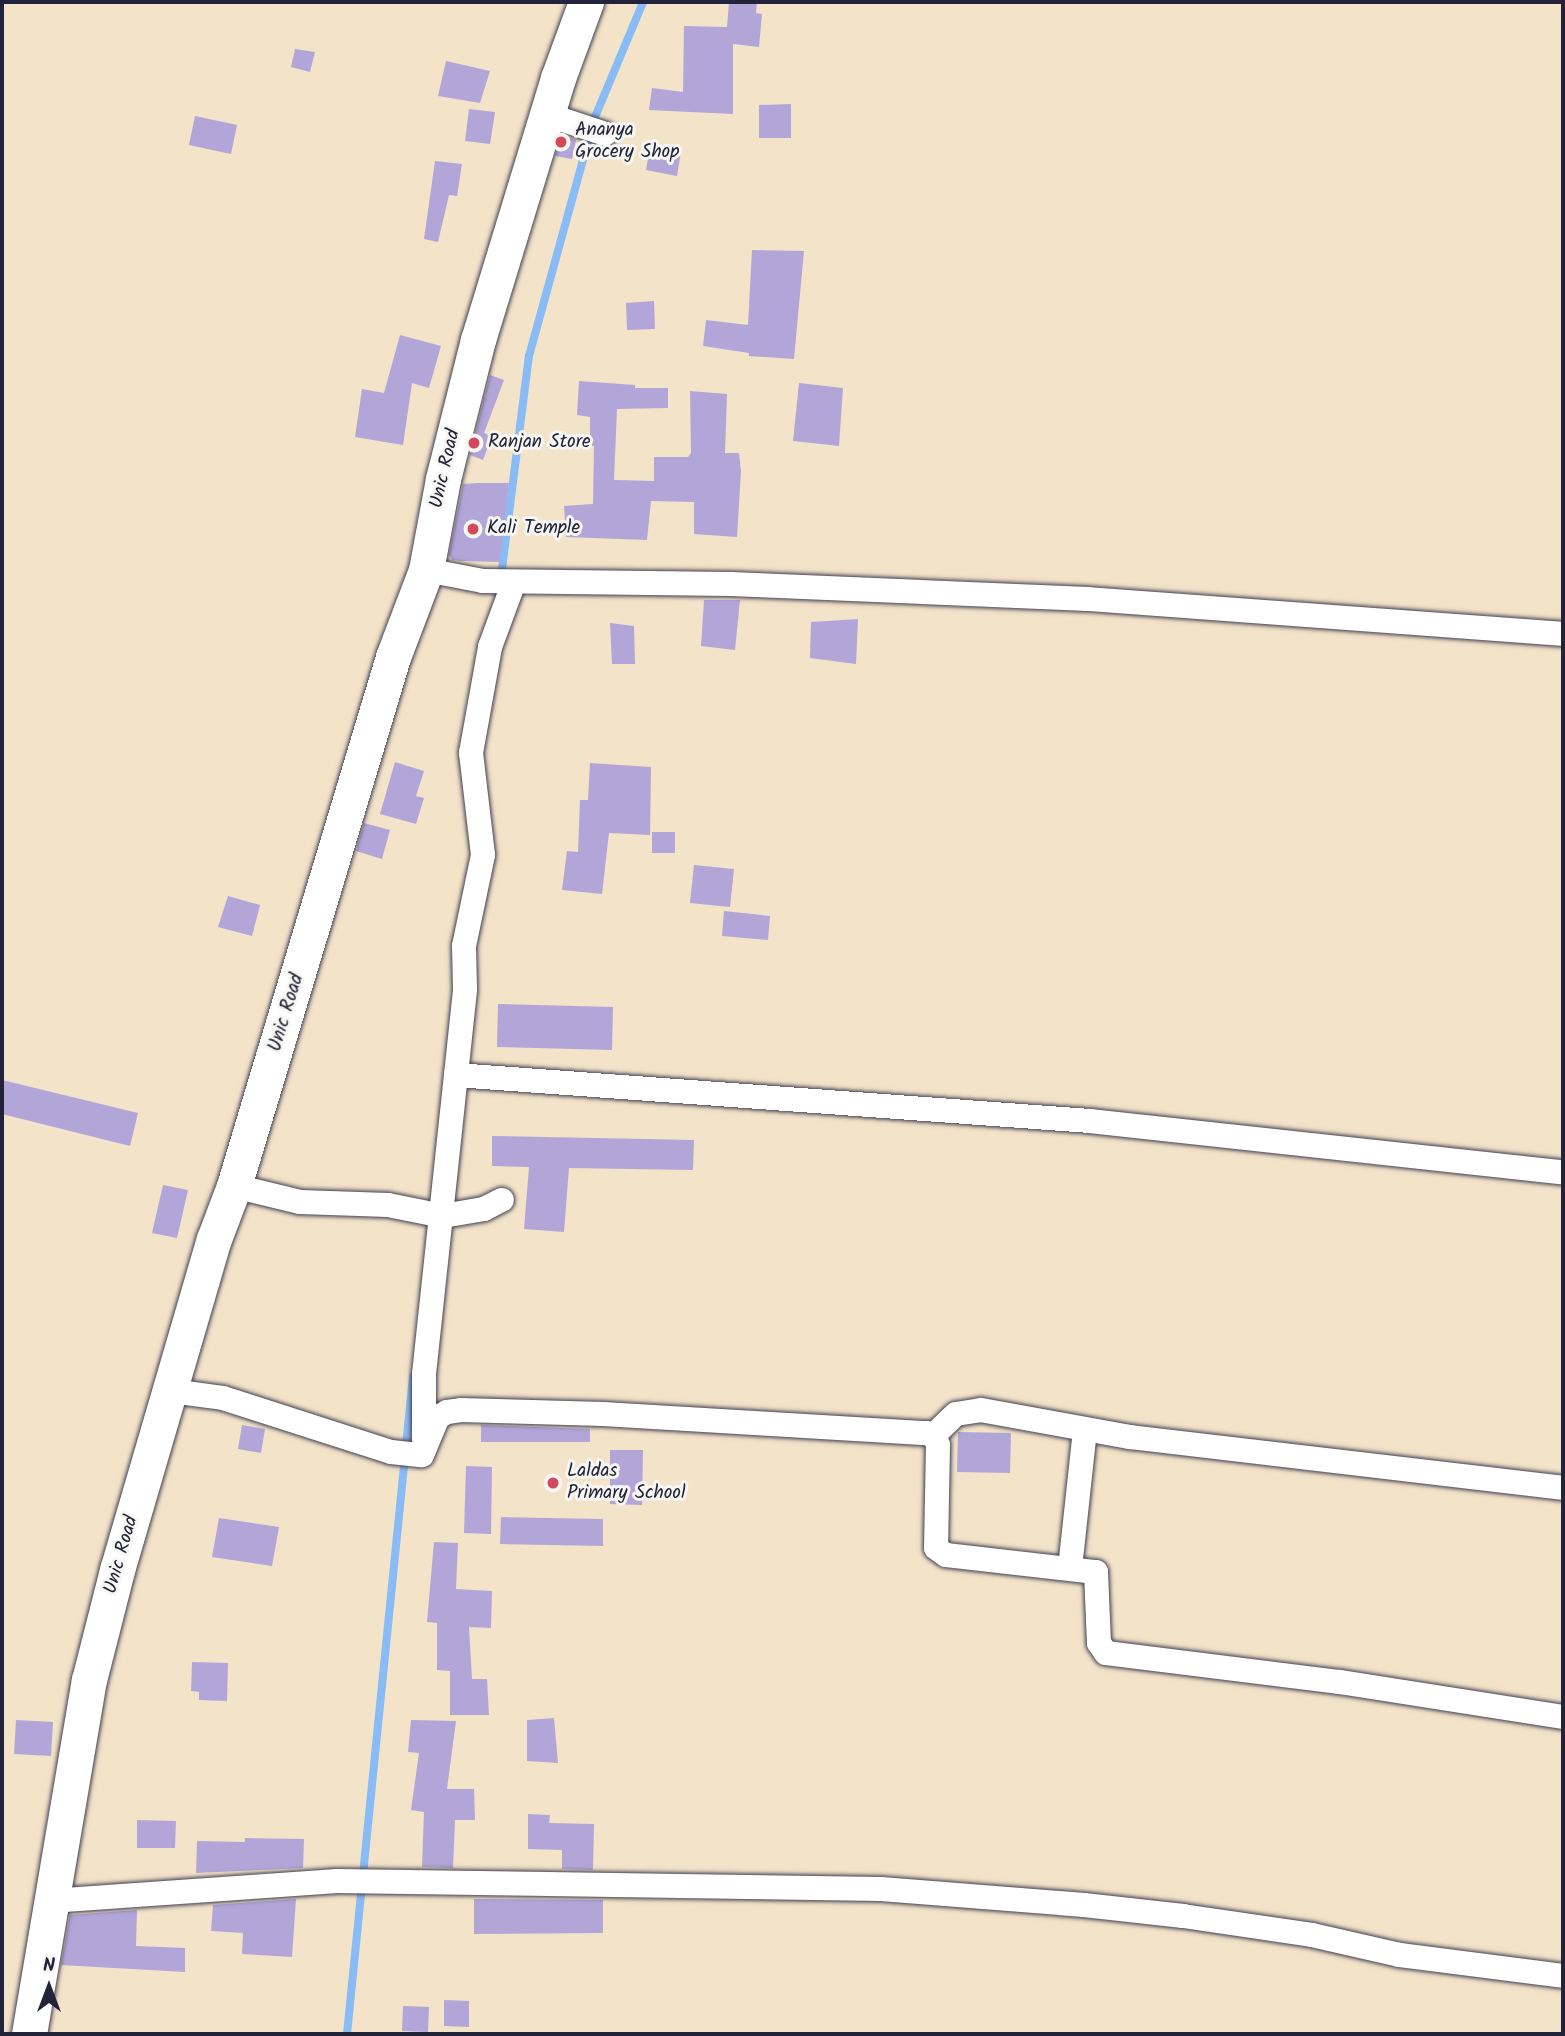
<!DOCTYPE html>
<html>
<head>
<meta charset="utf-8">
<style>
	body { margin:0 }
	#map { position:relative; width:1565px; height:2036px; overflow:hidden; background:#f2e3c9; font-family:Kalam,sans-serif }
	div>[style] { position:absolute }
	.stream>* { height:8px; margin:-4px; padding:0 4px; transform-origin:4px; border-radius:4px; background:#89bbf6 }
	.building>* { inset:0; background:#b2a6d9 }
	.roads { filter:drop-shadow(0 0 2px #413f50) drop-shadow(0 0 2px #413f50) }
	.minor>* { height:24px; margin:-12px; padding:0 12px; transform-origin:12px; border-radius:12px; background:#fff }
	.secondary>* { height:35px; margin:-17.5px; padding:0 17.5px; transform-origin:17.5px; border-radius:17.5px; background:#fff }
	.dots>* { width:19px; height:19px; translate:-50% -50%; box-sizing:border-box; border:4px solid #f6f6f2; border-radius:50% }
	span { translate:-50% -50%; white-space:nowrap; text-align:center; line-height:1.15; -webkit-text-stroke:6px #f6f6f2; paint-order:stroke }
	.poi-label { font-size:19px; color:#22223b }
	.left { translate:0 -50%; text-align:left }
	.street-label { font-size:19px; color:#22223b }
	.frame { position:absolute; inset:0; border:4px solid #22223b; pointer-events:none }
	.north { position:absolute; left:14px; top:1952px; width:70px; height:70px; -webkit-text-stroke:5px #f6f6f2; paint-order:stroke; rotate:0deg; font-size:19px; font-weight:700; line-height:28px; text-align:center; color:#22223b }
	.north::after { content:''; display:block; margin:auto; width:24px; height:32px; background:#22223b; clip-path:polygon(50% 0,100% 100%,50% 72%,0 100%) }
</style>
</head>
<body>
<div id="map">
	<div class="stream">
		<i style="left:501px;top:577px;width:223px;rotate:-82.8deg"></i>
		<i style="left:529px;top:356px;width:248px;rotate:-74.6deg"></i>
		<i style="left:595px;top:117px;width:125px;rotate:-67.3deg"></i>
		<i style="left:347px;top:2034px;width:661px;rotate:-84.27deg"></i>
	</div>
	<div class="building">
		<i style="clip-path:polygon(729px 2px,757px 2px,756px 13px,762px 14px,759px 47px,733px 44px,733px 114px,649px 110px,652px 88px,683px 92px,684px 26px,727px 27px)"></i>
		<i style="clip-path:polygon(295px 49px,315px 52px,310px 72px,291px 67px)"></i>
		<i style="clip-path:polygon(446px 61px,490px 71px,480px 103px,438px 96px)"></i>
		<i style="clip-path:polygon(791px 104px,791px 138px,759px 138px,759px 105px)"></i>
		<i style="clip-path:polygon(469px 109px,495px 112px,490px 144px,465px 141px)"></i>
		<i style="clip-path:polygon(195px 116px,237px 125px,231px 154px,189px 145px)"></i>
		<i style="clip-path:polygon(562px 135px,576px 140px,572px 159px,555px 156px)"></i>
		<i style="clip-path:polygon(650px 146px,681px 152px,677px 176px,646px 170px)"></i>
		<i style="clip-path:polygon(435px 161px,462px 164px,457px 196px,449px 195px,438px 242px,424px 239px)"></i>
		<i style="clip-path:polygon(752px 250px,804px 251px,794px 359px,749px 356px,749px 353px,703px 346px,706px 320px,748px 325px)"></i>
		<i style="clip-path:polygon(654px 301px,655px 329px,627px 330px,626px 303px)"></i>
		<i style="clip-path:polygon(400px 335px,441px 346px,429px 388px,412px 383px,403px 445px,355px 437px,362px 389px,384px 393px)"></i>
		<i style="clip-path:polygon(490px 375px,504px 380px,484px 433px,492px 436px,483px 460px,470px 455px)"></i>
		<i style="clip-path:polygon(579px 381px,635px 385px,635px 388px,668px 388px,668px 408px,617px 409px,614px 480px,654px 481px,654px 457px,688px 457px,691px 453px,690px 391px,727px 394px,725px 453px,739px 453px,741px 471px,737px 537px,694px 534px,694px 502px,651px 501px,647px 540px,566px 537px,564px 506px,593px 504px,594px 446px,590px 446px,590px 417px,577px 415px)"></i>
		<i style="clip-path:polygon(799px 383px,843px 388px,839px 446px,793px 441px)"></i>
		<i style="clip-path:polygon(478px 483px,509px 483px,500px 562px,460px 561px,452px 560px,449px 555px,463px 484px)"></i>
		<i style="clip-path:polygon(704px 600px,740px 600px,735px 650px,701px 646px)"></i>
		<i style="clip-path:polygon(858px 619px,856px 664px,810px 658px,811px 622px)"></i>
		<i style="clip-path:polygon(610px 623px,634px 626px,635px 664px,612px 664px)"></i>
		<i style="clip-path:polygon(395px 762px,424px 771px,416px 796px,424px 798px,416px 824px,380px 814px)"></i>
		<i style="clip-path:polygon(590px 763px,651px 767px,650px 835px,609px 833px,602px 894px,562px 890px,567px 851px,578px 852px,580px 800px,588px 800px)"></i>
		<i style="clip-path:polygon(364px 823px,390px 830px,382px 859px,356px 851px)"></i>
		<i style="clip-path:polygon(652px 832px,675px 832px,675px 853px,652px 853px)"></i>
		<i style="clip-path:polygon(694px 865px,734px 869px,730px 907px,690px 903px)"></i>
		<i style="clip-path:polygon(228px 896px,260px 905px,252px 936px,218px 927px)"></i>
		<i style="clip-path:polygon(724px 911px,770px 916px,768px 940px,722px 936px)"></i>
		<i style="clip-path:polygon(498px 1004px,613px 1007px,612px 1050px,497px 1047px)"></i>
		<i style="clip-path:polygon(2px 1080px,138px 1113px,130px 1146px,2px 1114px)"></i>
		<i style="clip-path:polygon(492px 1136px,694px 1140px,693px 1170px,569px 1168px,564px 1232px,524px 1229px,529px 1167px,492px 1166px)"></i>
		<i style="clip-path:polygon(163px 1185px,188px 1190px,177px 1238px,152px 1233px)"></i>
		<i style="clip-path:polygon(242px 1425px,265px 1429px,261px 1453px,238px 1449px)"></i>
		<i style="clip-path:polygon(481px 1425px,590px 1429px,590px 1442px,481px 1442px)"></i>
		<i style="clip-path:polygon(958px 1432px,1011px 1433px,1010px 1473px,957px 1472px)"></i>
		<i style="clip-path:polygon(610px 1450px,643px 1450px,642px 1505px,610px 1504px)"></i>
		<i style="clip-path:polygon(466px 1466px,492px 1467px,491px 1534px,464px 1533px)"></i>
		<i style="clip-path:polygon(501px 1517px,603px 1519px,603px 1546px,500px 1544px)"></i>
		<i style="clip-path:polygon(219px 1518px,279px 1527px,272px 1566px,212px 1557px)"></i>
		<i style="clip-path:polygon(434px 1542px,458px 1543px,456px 1589px,492px 1591px,491px 1628px,469px 1627px,472px 1679px,487px 1679px,489px 1715px,450px 1715px,450px 1671px,437px 1670px,437px 1623px,427px 1622px)"></i>
		<i style="clip-path:polygon(192px 1662px,228px 1663px,227px 1701px,199px 1700px,199px 1692px,191px 1691px)"></i>
		<i style="clip-path:polygon(554px 1718px,558px 1763px,527px 1761px,527px 1720px)"></i>
		<i style="clip-path:polygon(16px 1720px,53px 1722px,51px 1756px,14px 1754px)"></i>
		<i style="clip-path:polygon(411px 1720px,456px 1721px,447px 1789px,474px 1789px,475px 1820px,455px 1820px,453px 1868px,422px 1867px,424px 1812px,411px 1810px,419px 1753px,408px 1752px)"></i>
		<i style="clip-path:polygon(528px 1814px,550px 1815px,549px 1823px,594px 1824px,593px 1870px,562px 1869px,562px 1850px,528px 1849px)"></i>
		<i style="clip-path:polygon(137px 1820px,176px 1821px,175px 1848px,137px 1848px)"></i>
		<i style="clip-path:polygon(245px 1838px,304px 1839px,303px 1868px,196px 1873px,197px 1841px,245px 1842px)"></i>
		<i style="clip-path:polygon(296px 1899px,292px 1957px,242px 1954px,243px 1933px,211px 1931px,213px 1905px)"></i>
		<i style="clip-path:polygon(474px 1899px,603px 1900px,603px 1933px,474px 1934px)"></i>
		<i style="clip-path:polygon(137px 1910px,136px 1946px,185px 1948px,185px 1972px,61px 1965px,70px 1915px)"></i>
		<i style="clip-path:polygon(444px 2000px,469px 2001px,469px 2027px,444px 2026px)"></i>
		<i style="clip-path:polygon(403px 2006px,429px 2007px,428px 2032px,402px 2031px)"></i>
	</div>
	<div class="roads">
		<div class="minor">
			<i style="left:548px;top:115px;width:60px;rotate:18.4deg"></i>
			<i style="left:426px;top:570px;width:58px;rotate:10.9deg"></i>
			<i style="left:483px;top:581px;width:248px;rotate:0.7deg"></i>
			<i style="left:731px;top:584px;width:357px;rotate:2.4deg"></i>
			<i style="left:1088px;top:599px;width:476px;rotate:4.2deg"></i>
			<i style="left:456px;top:1075px;width:636px;rotate:4.15deg"></i>
			<i style="left:1090px;top:1121px;width:476px;rotate:6.2deg"></i>
			<i style="left:234px;top:1186px;width:68px;rotate:13.6deg"></i>
			<i style="left:300px;top:1202px;width:88px;rotate:2deg"></i>
			<i style="left:388px;top:1205px;width:56px;rotate:11.3deg"></i>
			<i style="left:443px;top:1216px;width:42px;rotate:-9.7deg"></i>
			<i style="left:484px;top:1209px;width:20px;rotate:-27deg"></i>
			<i style="left:171px;top:1391px;width:52px;rotate:7.7deg"></i>
			<i style="left:223px;top:1398px;width:176px;rotate:17.8deg"></i>
			<i style="left:391px;top:1452px;width:31px;rotate:6deg"></i>
			<i style="left:422px;top:1455px;width:41px;rotate:-67.2deg"></i>
			<i style="left:438px;top:1417px;width:10px;rotate:-29deg"></i>
			<i style="left:447px;top:1412px;width:14px;rotate:-8deg"></i>
			<i style="left:461px;top:1410px;width:142px;rotate:1.6deg"></i>
			<i style="left:603px;top:1414px;width:324px;rotate:3.4deg"></i>
			<i style="left:926px;top:1433px;width:8px;rotate:14deg"></i>
			<i style="left:934px;top:1435px;width:11px;rotate:68deg"></i>
			<i style="left:938px;top:1445px;width:103px;rotate:91.1deg"></i>
			<i style="left:936px;top:1548px;width:12px;rotate:35deg"></i>
			<i style="left:946px;top:1555px;width:151px;rotate:6.5deg"></i>
			<i style="left:1096px;top:1572px;width:71px;rotate:87.6deg"></i>
			<i style="left:1099px;top:1643px;width:12px;rotate:55deg"></i>
			<i style="left:1106px;top:1653px;width:236px;rotate:7.1deg"></i>
			<i style="left:1340px;top:1682px;width:226px;rotate:8.9deg"></i>
			<i style="left:934px;top:1435px;width:30px;rotate:-44deg"></i>
			<i style="left:956px;top:1414px;width:25px;rotate:-9deg"></i>
			<i style="left:981px;top:1410px;width:151px;rotate:10.3deg"></i>
			<i style="left:1130px;top:1437px;width:436px;rotate:6.7deg"></i>
			<i style="left:424px;top:1439px;width:65px;rotate:-90deg"></i>
			<i style="left:424px;top:1374px;width:387px;rotate:-83.9deg"></i>
			<i style="left:465px;top:989px;width:43px;rotate:-91.3deg"></i>
			<i style="left:464px;top:946px;width:93px;rotate:-78.2deg"></i>
			<i style="left:483px;top:855px;width:103px;rotate:-96.7deg"></i>
			<i style="left:471px;top:753px;width:108px;rotate:-79.8deg"></i>
			<i style="left:490px;top:647px;width:69px;rotate:-69.7deg"></i>
			<i style="left:1070px;top:1568px;width:139px;rotate:-83.8deg"></i>
			<i style="left:50px;top:1901px;width:288px;rotate:-4deg"></i>
			<i style="left:337px;top:1881px;width:544px;rotate:0.84deg"></i>
			<i style="left:881px;top:1889px;width:204px;rotate:4.5deg"></i>
			<i style="left:1084px;top:1905px;width:100px;rotate:6.3deg"></i>
			<i style="left:1183px;top:1916px;width:130px;rotate:8.4deg"></i>
			<i style="left:1312px;top:1935px;width:90px;rotate:12.8deg"></i>
			<i style="left:1400px;top:1955px;width:164px;rotate:7.3deg"></i>
		</div>
		<div class="secondary">
			<i style="left:29px;top:2034px;width:359px;rotate:-80.4deg"></i>
			<i style="left:89px;top:1680px;width:114px;rotate:-75.7deg"></i>
			<i style="left:117px;top:1570px;width:345px;rotate:-73.7deg"></i>
			<i style="left:214px;top:1239px;width:57px;rotate:-69.3deg"></i>
			<i style="left:234px;top:1186px;width:552px;rotate:-73.27deg"></i>
			<i style="left:393px;top:657px;width:93px;rotate:-69.2deg"></i>
			<i style="left:426px;top:570px;width:93px;rotate:-79.4deg"></i>
			<i style="left:443px;top:479px;width:143px;rotate:-75.9deg"></i>
			<i style="left:478px;top:340px;width:274px;rotate:-73deg"></i>
			<i style="left:558px;top:78px;width:81px;rotate:-69.8deg"></i>
		</div>
	</div>
	<div class="dots">
		<i style="left:561px;top:142px;background:#d1495b"></i>
		<i style="left:474px;top:443px;background:#d1495b"></i>
		<i style="left:473px;top:529px;background:#d1495b"></i>
		<i style="left:553px;top:1483px;background:#d1495b"></i>
	</div>
	<div class="poi-label">
		<span class="left" style="left:575px;top:142px">Ananya<br>Grocery Shop</span>
		<span class="left" style="left:488px;top:443px">Ranjan Store</span>
		<span class="left" style="left:487px;top:529px">Kali Temple</span>
		<span class="left" style="left:567px;top:1483px">Laldas<br>Primary School</span>
	</div>
	<div class="street-label">
		<span style="left:446px;top:469px;rotate:-77deg">Unic Road</span>
		<span style="left:287px;top:1013px;rotate:-73deg">Unic Road</span>
		<span style="left:122px;top:1555px;rotate:-74deg">Unic Road</span>
	</div>
	<div class="frame"></div>
	<div class="north">N</div>
</div>
</body>
</html>
